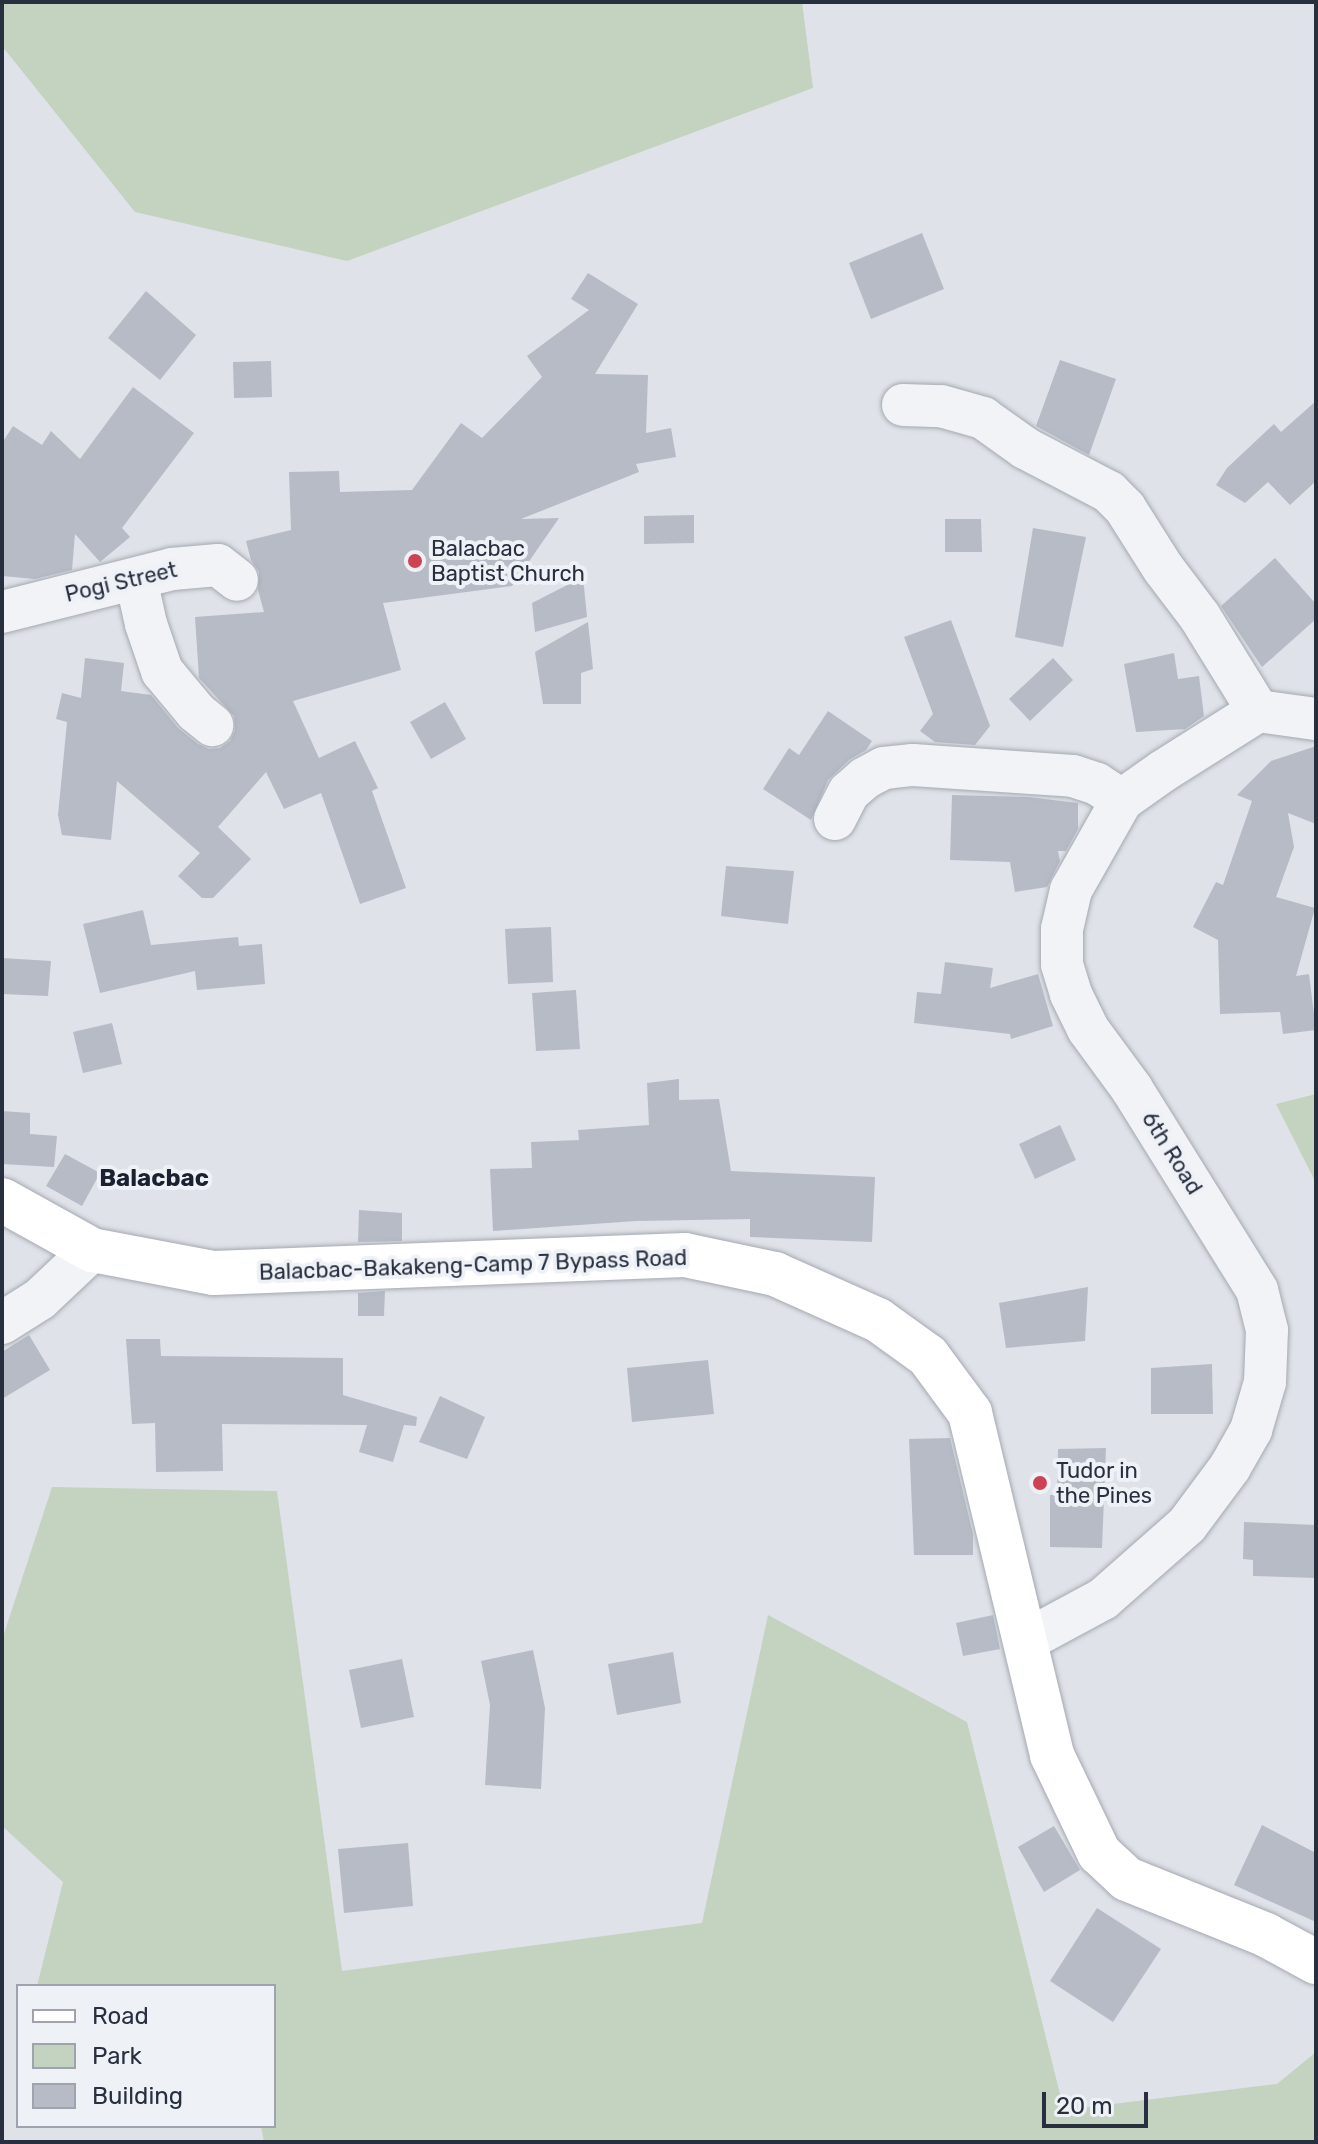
<!DOCTYPE html>
<html>
<head>
<meta charset="utf-8">
<style>
	body { margin:0 }
	#map { position:relative; width:1318px; height:2144px; overflow:hidden; background:#dfe2e8; font-family:Rubik,sans-serif }
	div>[style] { position:absolute }
	.green>* { inset:0; background:#c4d2c0 }
	.building>* { inset:0; background:#b6bbc5 }
	.roads { filter:drop-shadow(0 0 2px #a4a9b2) drop-shadow(0 0 2px #a4a9b2) }
	.minor>* { height:42px; margin:-21px; padding:0 21px; transform-origin:21px; border-radius:21px; background:#f1f3f6 }
	.secondary>* { height:44px; margin:-22px; padding:0 22px; transform-origin:22px; border-radius:22px; background:#fff }
	.dots>* { width:22px; height:22px; translate:-50% -50%; box-sizing:border-box; border:4px solid #eef1f6; border-radius:50% }
	span { translate:-50% -50%; white-space:nowrap; text-align:center; line-height:1.15; -webkit-text-stroke:8px #eef1f6; paint-order:stroke }
	.poi-label { font-size:22px; color:#282f3f }
	.left { translate:0 -50%; text-align:left }
	.street-label { font-size:22px; color:#282f3f }
	.neighbourhood-label { font-size:24px; color:#1a2130; font-weight:700 }
	.frame { position:absolute; inset:0; border:4px solid #282f3f; pointer-events:none }
	.legend { position:absolute; left:16px; top:1984px; width:260px; height:144px; box-sizing:border-box; background:#eef1f6; border:2px solid #9fa3ad; margin:0; padding:10px 14px; list-style:none; font-size:24px; color:#282f3f }
	.legend li { display:flex; align-items:center; gap:16px; height:40px }
	.legend b { width:40px; border:2px solid #9fa3ad }
	.scale { position:absolute; left:1042px; top:2092px; width:106px; height:36px; box-sizing:border-box; border:4px solid #282f3f; border-top:0; padding-left:10px; font-size:24px; line-height:28px; white-space:nowrap; color:#282f3f; -webkit-text-stroke:6px #eef1f6; paint-order:stroke }
</style>
</head>
<body>
<div id="map">
	<div class="green">
		<i style="clip-path:polygon(2px 2px,802px 2px,813px 88px,347px 261px,135px 212px,2px 46px)"></i>
		<i style="clip-path:polygon(1316px 1094px,1316px 1183px,1276px 1104px)"></i>
		<i style="clip-path:polygon(52px 1487px,277px 1491px,342px 1971px,702px 1923px,768px 1615px,967px 1722px,1064px 2110px,1277px 2084px,1316px 2052px,1316px 2142px,264px 2142px,261px 2126px,274px 2126px,274px 1986px,37px 1986px,63px 1882px,2px 1826px,2px 1640px)"></i>
	</div>
	<div class="building">
		<i style="clip-path:polygon(922px 233px,944px 289px,871px 319px,849px 263px)"></i>
		<i style="clip-path:polygon(588px 273px,638px 304px,595px 374px,648px 375px,646px 433px,671px 428px,676px 457px,636px 464px,639px 472px,521px 519px,559px 518px,512px 586px,383px 603px,401px 670px,293px 701px,319px 758px,355px 741px,378px 788px,372px 791px,406px 888px,360px 904px,321px 793px,284px 809px,266px 772px,218px 827px,251px 859px,213px 898px,202px 898px,178px 876px,200px 853px,117px 781px,111px 840px,62px 835px,58px 815px,67px 722px,56px 719px,62px 693px,81px 698px,85px 658px,124px 663px,121px 691px,151px 695px,178px 728px,198px 744px,209px 749px,220px 748px,230px 741px,235px 730px,234px 716px,199px 678px,195px 617px,264px 612px,258px 590px,259px 572px,251px 560px,246px 541px,291px 530px,289px 472px,339px 471px,340px 492px,412px 490px,461px 423px,482px 438px,542px 377px,527px 356px,589px 310px,571px 299px)"></i>
		<i style="clip-path:polygon(146px 291px,196px 335px,160px 380px,108px 338px)"></i>
		<i style="clip-path:polygon(1060px 360px,1116px 379px,1089px 455px,1036px 426px)"></i>
		<i style="clip-path:polygon(271px 361px,272px 397px,234px 398px,233px 362px)"></i>
		<i style="clip-path:polygon(133px 387px,194px 433px,122px 528px,130px 537px,100px 562px,75px 534px,72px 570px,35px 579px,2px 576px,2px 443px,13px 426px,42px 445px,51px 431px,80px 459px)"></i>
		<i style="clip-path:polygon(1316px 401px,1316px 481px,1290px 505px,1268px 482px,1245px 503px,1216px 485px,1227px 468px,1274px 424px,1281px 432px)"></i>
		<i style="clip-path:polygon(694px 515px,694px 543px,644px 544px,644px 516px)"></i>
		<i style="clip-path:polygon(945px 519px,981px 519px,982px 552px,945px 552px)"></i>
		<i style="clip-path:polygon(1033px 528px,1086px 537px,1063px 647px,1015px 637px)"></i>
		<i style="clip-path:polygon(1275px 558px,1316px 604px,1316px 619px,1262px 667px,1221px 606px)"></i>
		<i style="clip-path:polygon(583px 577px,587px 617px,535px 632px,532px 603px)"></i>
		<i style="clip-path:polygon(951px 620px,990px 726px,975px 745px,935px 742px,920px 731px,933px 714px,904px 637px)"></i>
		<i style="clip-path:polygon(588px 622px,593px 669px,581px 673px,581px 704px,543px 704px,535px 652px)"></i>
		<i style="clip-path:polygon(1174px 653px,1178px 679px,1199px 676px,1204px 716px,1185px 729px,1136px 732px,1124px 664px)"></i>
		<i style="clip-path:polygon(1053px 658px,1073px 680px,1030px 721px,1009px 699px)"></i>
		<i style="clip-path:polygon(445px 702px,466px 739px,431px 759px,410px 722px)"></i>
		<i style="clip-path:polygon(828px 711px,872px 741px,866px 750px,849px 760px,828px 780px,811px 820px,763px 789px,789px 748px,799px 755px)"></i>
		<i style="clip-path:polygon(1316px 746px,1316px 824px,1288px 813px,1294px 847px,1276px 897px,1315px 908px,1296px 976px,1309px 974px,1316px 1030px,1283px 1034px,1280px 1012px,1220px 1014px,1218px 940px,1193px 927px,1216px 882px,1223px 885px,1252px 801px,1237px 795px,1271px 761px)"></i>
		<i style="clip-path:polygon(952px 795px,1028px 797px,1078px 803px,1078px 829px,1066px 851px,1058px 851px,1060px 861px,1047px 887px,1015px 892px,1010px 862px,950px 860px)"></i>
		<i style="clip-path:polygon(726px 866px,794px 871px,788px 924px,721px 916px)"></i>
		<i style="clip-path:polygon(143px 910px,151px 945px,238px 937px,239px 946px,262px 944px,265px 984px,197px 990px,195px 971px,100px 993px,83px 924px)"></i>
		<i style="clip-path:polygon(551px 927px,553px 982px,508px 984px,505px 929px)"></i>
		<i style="clip-path:polygon(2px 958px,51px 961px,48px 996px,2px 994px)"></i>
		<i style="clip-path:polygon(945px 962px,993px 968px,990px 988px,1038px 974px,1053px 1026px,1011px 1039px,1010px 1034px,914px 1023px,917px 992px,941px 994px)"></i>
		<i style="clip-path:polygon(576px 990px,580px 1049px,536px 1051px,532px 993px)"></i>
		<i style="clip-path:polygon(112px 1023px,122px 1064px,83px 1073px,73px 1032px)"></i>
		<i style="clip-path:polygon(679px 1079px,679px 1100px,719px 1099px,731px 1171px,875px 1177px,872px 1242px,750px 1237px,750px 1219px,636px 1221px,493px 1231px,490px 1169px,532px 1168px,531px 1142px,579px 1140px,578px 1130px,649px 1125px,647px 1083px)"></i>
		<i style="clip-path:polygon(2px 1111px,30px 1113px,30px 1134px,57px 1136px,54px 1167px,2px 1164px)"></i>
		<i style="clip-path:polygon(1060px 1125px,1076px 1160px,1035px 1179px,1019px 1144px)"></i>
		<i style="clip-path:polygon(65px 1154px,100px 1173px,82px 1206px,46px 1186px)"></i>
		<i style="clip-path:polygon(359px 1210px,402px 1213px,402px 1241px,358px 1242px)"></i>
		<i style="clip-path:polygon(1088px 1287px,1085px 1341px,1006px 1348px,999px 1303px)"></i>
		<i style="clip-path:polygon(385px 1291px,384px 1316px,358px 1316px,358px 1293px)"></i>
		<i style="clip-path:polygon(29px 1335px,50px 1370px,2px 1399px,2px 1352px)"></i>
		<i style="clip-path:polygon(126px 1339px,160px 1339px,161px 1356px,343px 1358px,343px 1395px,417px 1417px,416px 1426px,404px 1425px,393px 1462px,359px 1452px,367px 1425px,222px 1424px,223px 1471px,156px 1472px,155px 1423px,132px 1424px)"></i>
		<i style="clip-path:polygon(708px 1360px,714px 1414px,632px 1422px,627px 1368px)"></i>
		<i style="clip-path:polygon(1212px 1364px,1213px 1414px,1151px 1414px,1151px 1368px)"></i>
		<i style="clip-path:polygon(440px 1396px,485px 1417px,467px 1459px,419px 1442px)"></i>
		<i style="clip-path:polygon(950px 1438px,973px 1534px,973px 1555px,914px 1555px,909px 1439px)"></i>
		<i style="clip-path:polygon(1106px 1448px,1102px 1548px,1050px 1547px,1050px 1495px,1057px 1495px,1058px 1449px)"></i>
		<i style="clip-path:polygon(1244px 1522px,1316px 1525px,1316px 1578px,1253px 1576px,1253px 1560px,1243px 1559px)"></i>
		<i style="clip-path:polygon(993px 1615px,1000px 1649px,963px 1656px,956px 1623px)"></i>
		<i style="clip-path:polygon(533px 1650px,545px 1708px,541px 1789px,485px 1785px,490px 1705px,481px 1661px)"></i>
		<i style="clip-path:polygon(673px 1652px,681px 1703px,617px 1715px,608px 1664px)"></i>
		<i style="clip-path:polygon(402px 1659px,414px 1717px,361px 1728px,349px 1670px)"></i>
		<i style="clip-path:polygon(1262px 1825px,1316px 1853px,1316px 1922px,1234px 1885px)"></i>
		<i style="clip-path:polygon(1054px 1826px,1080px 1870px,1044px 1892px,1018px 1847px)"></i>
		<i style="clip-path:polygon(408px 1843px,413px 1906px,344px 1913px,338px 1849px)"></i>
		<i style="clip-path:polygon(1097px 1908px,1161px 1949px,1113px 2022px,1050px 1981px)"></i>
	</div>
	<div class="roads">
		<div class="minor">
			<i style="left:903px;top:405px;width:38px;rotate:2deg"></i>
			<i style="left:941px;top:406px;width:44px;rotate:15.9deg"></i>
			<i style="left:983px;top:418px;width:52px;rotate:35.5deg"></i>
			<i style="left:1025px;top:448px;width:95px;rotate:27.6deg"></i>
			<i style="left:1109px;top:492px;width:23px;rotate:45deg"></i>
			<i style="left:1125px;top:508px;width:71px;rotate:57.7deg"></i>
			<i style="left:1163px;top:568px;width:61px;rotate:52.9deg"></i>
			<i style="left:1200px;top:617px;width:110px;rotate:58.3deg"></i>
			<i style="left:136px;top:579px;width:46px;rotate:77.5deg"></i>
			<i style="left:146px;top:624px;width:50px;rotate:71.2deg"></i>
			<i style="left:162px;top:671px;width:53px;rotate:50.3deg"></i>
			<i style="left:196px;top:712px;width:21px;rotate:39deg"></i>
			<i style="left:2px;top:612px;width:175px;rotate:-14.2deg"></i>
			<i style="left:172px;top:569px;width:46px;rotate:-5deg"></i>
			<i style="left:218px;top:565px;width:24px;rotate:38deg"></i>
			<i style="left:835px;top:819px;width:30px;rotate:-63deg"></i>
			<i style="left:849px;top:792px;width:21px;rotate:-41deg"></i>
			<i style="left:865px;top:778px;width:21px;rotate:-28deg"></i>
			<i style="left:884px;top:768px;width:29px;rotate:-6deg"></i>
			<i style="left:913px;top:765px;width:160px;rotate:3.9deg"></i>
			<i style="left:1073px;top:776px;width:25px;rotate:18deg"></i>
			<i style="left:1097px;top:784px;width:30px;rotate:33deg"></i>
			<i style="left:2px;top:1323px;width:45px;rotate:-32.3deg"></i>
			<i style="left:40px;top:1299px;width:71px;rotate:-43.3deg"></i>
			<i style="left:1025px;top:1641px;width:89px;rotate:-28.3deg"></i>
			<i style="left:1103px;top:1599px;width:112px;rotate:-41.4deg"></i>
			<i style="left:1187px;top:1525px;width:72px;rotate:-53.4deg"></i>
			<i style="left:1230px;top:1467px;width:43px;rotate:-60.4deg"></i>
			<i style="left:1251px;top:1430px;width:50px;rotate:-73.7deg"></i>
			<i style="left:1265px;top:1382px;width:52px;rotate:-87.8deg"></i>
			<i style="left:1267px;top:1330px;width:41px;rotate:-104deg"></i>
			<i style="left:1257px;top:1290px;width:237px;rotate:-121.9deg"></i>
			<i style="left:1132px;top:1089px;width:74px;rotate:-126.3deg"></i>
			<i style="left:1088px;top:1029px;width:39px;rotate:-116deg"></i>
			<i style="left:1071px;top:994px;width:31px;rotate:-107deg"></i>
			<i style="left:1062px;top:964px;width:35px;rotate:-90deg"></i>
			<i style="left:1062px;top:929px;width:40px;rotate:-77deg"></i>
			<i style="left:1071px;top:890px;width:103px;rotate:-60.5deg"></i>
			<i style="left:1122px;top:800px;width:50px;rotate:-35.3deg"></i>
			<i style="left:1163px;top:771px;width:112px;rotate:-32.3deg"></i>
			<i style="left:1258px;top:711px;width:59px;rotate:7.9deg"></i>
		</div>
		<div class="secondary">
			<i style="left:2px;top:1200px;width:103px;rotate:29.1deg"></i>
			<i style="left:92px;top:1250px;width:124px;rotate:10.7deg"></i>
			<i style="left:214px;top:1273px;width:471px;rotate:-2.2deg"></i>
			<i style="left:685px;top:1255px;width:92px;rotate:11.9deg"></i>
			<i style="left:775px;top:1274px;width:113px;rotate:24.1deg"></i>
			<i style="left:878px;top:1320px;width:62px;rotate:35.8deg"></i>
			<i style="left:928px;top:1356px;width:71px;rotate:53.6deg"></i>
			<i style="left:970px;top:1413px;width:352px;rotate:76.5deg"></i>
			<i style="left:1052px;top:1755px;width:109px;rotate:64.4deg"></i>
			<i style="left:1099px;top:1853px;width:38px;rotate:43deg"></i>
			<i style="left:1127px;top:1879px;width:150px;rotate:21.9deg"></i>
			<i style="left:1266px;top:1935px;width:57px;rotate:28.4deg"></i>
		</div>
	</div>
	<div class="dots">
		<i style="left:415px;top:561px;background:#ce4353"></i>
		<i style="left:1040px;top:1483px;background:#ce4353"></i>
	</div>
	<div class="poi-label">
		<span class="left" style="left:431px;top:561px">Balacbac<br>Baptist Church</span>
		<span class="left" style="left:1056px;top:1483px">Tudor in<br>the Pines</span>
	</div>
	<div class="street-label">
		<span style="left:121px;top:582px;rotate:-13deg">Pogi Street</span>
		<span style="left:1172px;top:1153px;rotate:58deg">6th Road</span>
		<span style="left:473px;top:1265px;rotate:-2deg">Balacbac-Bakakeng-Camp 7 Bypass Road</span>
	</div>
	<div class="neighbourhood-label">
		<span style="left:154px;top:1179px">Balacbac</span>
	</div>
	<div class="frame"></div>
	<ul class="legend">
	<li><b style="height:10px;background:#fff"></b>Road</li>
	<li><b style="height:22px;background:#c4d2c0"></b>Park</li>
	<li><b style="height:22px;background:#b6bbc5"></b>Building</li>
	</ul>
	<div class="scale">20 m</div>
</div>
</body>
</html>
